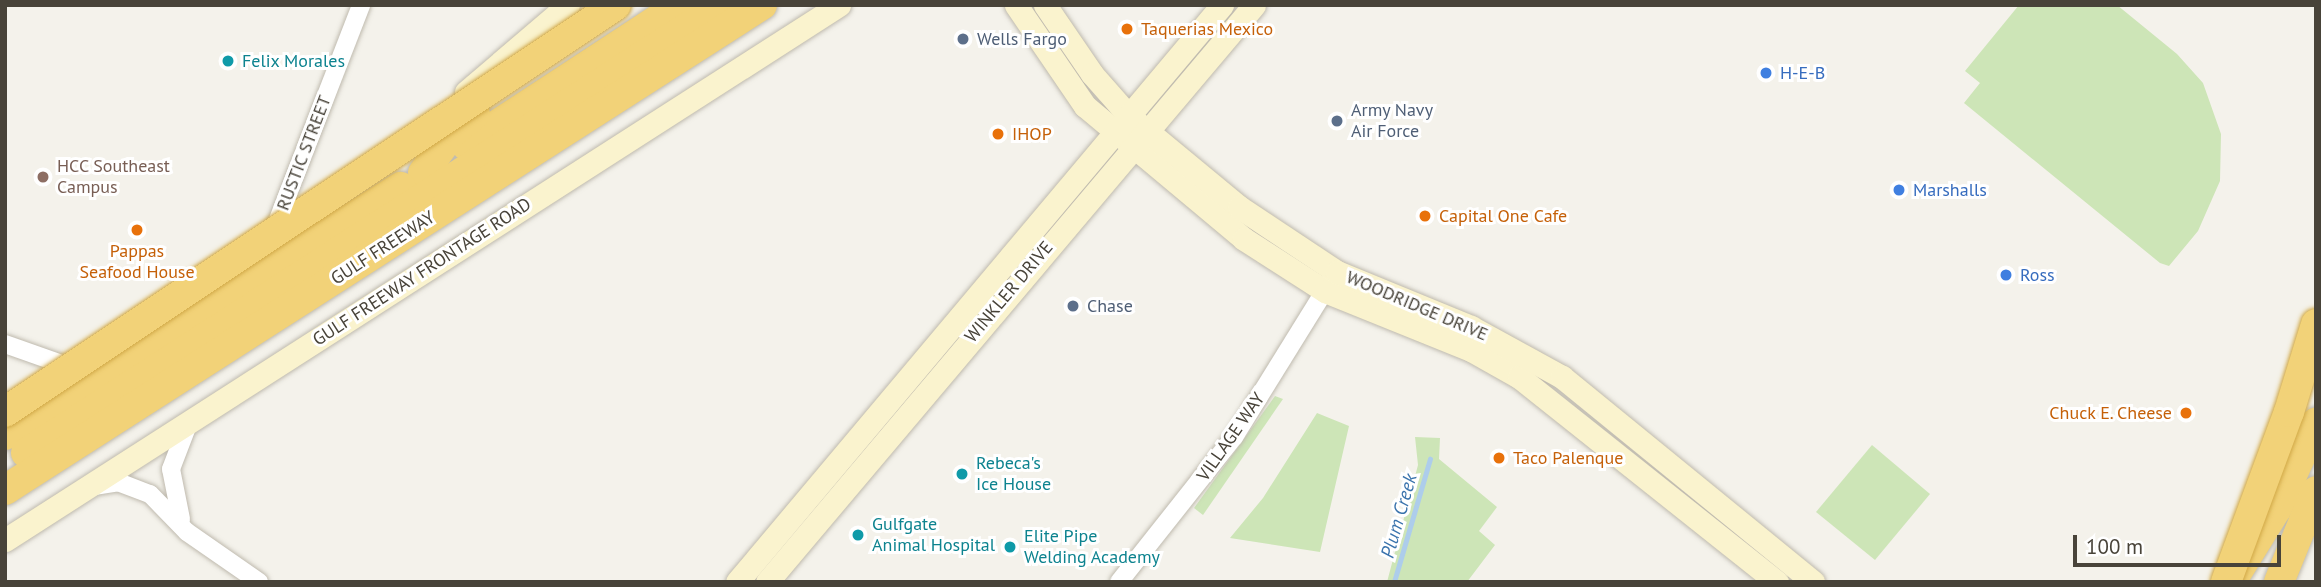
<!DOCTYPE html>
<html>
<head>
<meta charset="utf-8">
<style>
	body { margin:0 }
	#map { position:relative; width:2321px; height:587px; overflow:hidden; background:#f4f2eb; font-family:"PT Sans",sans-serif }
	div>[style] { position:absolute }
	.green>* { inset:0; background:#cde5b7 }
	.stream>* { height:4.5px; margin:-2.25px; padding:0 2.25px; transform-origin:2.25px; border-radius:2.25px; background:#adcdeb }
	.roads { filter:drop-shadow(0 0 2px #bfbaae) drop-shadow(0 0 2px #bfbaae) }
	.street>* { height:18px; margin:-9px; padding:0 9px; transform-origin:9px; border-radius:9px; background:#fff }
	.secondary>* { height:23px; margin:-11.5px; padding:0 11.5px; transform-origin:11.5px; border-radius:11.5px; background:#faf3ce }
	.highway>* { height:30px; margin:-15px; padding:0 15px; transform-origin:15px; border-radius:15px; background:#f2d278 }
	.bridges { filter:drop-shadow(0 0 2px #d1a948) drop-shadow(0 0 2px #d1a948) }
	.highway-bridge>* { height:30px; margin:-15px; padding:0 15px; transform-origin:15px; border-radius:15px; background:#f2d278 }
	.dots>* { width:19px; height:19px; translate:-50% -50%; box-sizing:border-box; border:4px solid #fff; border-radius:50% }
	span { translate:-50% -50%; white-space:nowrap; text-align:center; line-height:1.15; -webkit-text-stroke:6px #fff; paint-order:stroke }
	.food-label { font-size:18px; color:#c56008 }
	.left { translate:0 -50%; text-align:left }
	.right { translate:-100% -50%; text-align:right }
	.service-label { font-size:18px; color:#4e5e75 }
	.culture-label { font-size:18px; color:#0d838f }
	.shop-label { font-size:18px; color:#366cbe }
	.street-label { font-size:18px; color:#484339 }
	.education-label { font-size:18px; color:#785e54 }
	.water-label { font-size:19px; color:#3a73ac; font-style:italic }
	.frame { position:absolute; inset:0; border:7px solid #484339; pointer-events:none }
	.scale { position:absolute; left:2073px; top:535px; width:208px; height:32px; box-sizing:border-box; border:4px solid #484339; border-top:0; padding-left:9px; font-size:21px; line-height:24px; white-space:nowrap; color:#484339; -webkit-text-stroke:5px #fff; paint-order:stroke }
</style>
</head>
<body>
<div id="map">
	<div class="green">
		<i style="clip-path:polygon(2019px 5px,2117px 5px,2177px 54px,2203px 83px,2221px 134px,2220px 181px,2198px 231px,2169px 266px,2160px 263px,1964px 103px,1980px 83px,1965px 71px)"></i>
		<i style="clip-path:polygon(1275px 396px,1283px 399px,1203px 515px,1194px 508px)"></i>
		<i style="clip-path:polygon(1317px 413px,1349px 426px,1320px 552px,1230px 538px,1263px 498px)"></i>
		<i style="clip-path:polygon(1415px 437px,1440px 438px,1439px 459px,1497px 507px,1479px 531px,1495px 545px,1467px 582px,1387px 582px,1418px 465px)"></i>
		<i style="clip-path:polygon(1872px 445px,1930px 494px,1875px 560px,1816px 512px)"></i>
	</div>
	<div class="stream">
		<i style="left:1394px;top:582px;width:128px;rotate:-73.7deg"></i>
	</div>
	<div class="roads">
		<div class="street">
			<i style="left:277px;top:222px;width:233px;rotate:-68.8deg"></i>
			<i style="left:5px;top:344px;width:57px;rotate:19.4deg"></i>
			<i style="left:94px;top:486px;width:24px;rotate:-9deg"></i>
			<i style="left:118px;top:482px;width:34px;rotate:21deg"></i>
			<i style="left:150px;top:494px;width:53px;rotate:45.8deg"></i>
			<i style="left:187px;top:532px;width:88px;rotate:34.8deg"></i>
			<i style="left:181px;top:519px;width:51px;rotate:-101.3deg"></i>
			<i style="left:171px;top:469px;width:50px;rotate:-69deg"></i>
			<i style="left:1119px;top:582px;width:185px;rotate:-51.6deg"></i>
			<i style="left:1234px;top:437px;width:182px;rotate:-58.2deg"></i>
		</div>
		<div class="secondary">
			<i style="left:1016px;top:5px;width:122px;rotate:55.7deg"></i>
			<i style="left:1085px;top:106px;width:207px;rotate:39.9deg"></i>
			<i style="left:1244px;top:239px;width:96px;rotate:32.7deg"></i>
			<i style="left:1325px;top:291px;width:157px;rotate:22deg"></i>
			<i style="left:1471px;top:350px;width:55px;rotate:29.4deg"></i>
			<i style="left:1519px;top:377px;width:330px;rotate:38.5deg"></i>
			<i style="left:1045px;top:5px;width:83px;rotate:55.7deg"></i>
			<i style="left:1092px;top:74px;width:56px;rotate:48.6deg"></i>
			<i style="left:1129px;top:116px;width:143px;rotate:39.6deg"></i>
			<i style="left:1239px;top:207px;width:118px;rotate:33.6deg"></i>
			<i style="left:1337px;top:272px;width:145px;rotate:22.3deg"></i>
			<i style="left:1471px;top:327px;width:104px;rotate:28.8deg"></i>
			<i style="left:1562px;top:377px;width:324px;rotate:39.2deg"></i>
			<i style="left:466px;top:92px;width:134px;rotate:-40.5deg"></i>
			<i style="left:5px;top:540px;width:991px;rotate:-32.68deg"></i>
			<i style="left:737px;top:582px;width:754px;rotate:-49.95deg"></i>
			<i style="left:767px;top:582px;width:755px;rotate:-49.83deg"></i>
		</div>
		<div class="highway">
			<i style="left:466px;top:145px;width:256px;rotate:-33.2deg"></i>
			<i style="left:423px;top:173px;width:52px;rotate:-53.6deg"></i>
			<i style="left:454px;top:131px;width:27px;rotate:-39deg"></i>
			<i style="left:5px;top:435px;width:467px;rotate:-32.1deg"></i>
			<i style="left:26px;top:453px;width:828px;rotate:-32.77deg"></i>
			<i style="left:5px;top:490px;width:899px;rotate:-32.65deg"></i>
			<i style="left:2234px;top:577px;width:81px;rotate:-58.1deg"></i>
			<i style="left:2277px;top:508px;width:94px;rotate:-65.4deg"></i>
			<i style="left:2279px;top:582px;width:98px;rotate:-67.9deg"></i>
		</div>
	</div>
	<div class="bridges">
		<div class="highway-bridge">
			<i style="left:5px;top:412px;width:734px;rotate:-33.67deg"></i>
			<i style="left:2226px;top:582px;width:181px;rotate:-69.7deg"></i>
			<i style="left:2289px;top:412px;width:92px;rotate:-72.9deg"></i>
		</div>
	</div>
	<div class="dots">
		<i style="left:1127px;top:29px;background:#e8710a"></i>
		<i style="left:963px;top:39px;background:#5c6f8a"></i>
		<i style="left:228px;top:61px;background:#0f9aa8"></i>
		<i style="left:1766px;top:73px;background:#3f7fe0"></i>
		<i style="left:1337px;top:121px;background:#5c6f8a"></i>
		<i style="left:998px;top:134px;background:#e8710a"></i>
		<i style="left:43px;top:177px;background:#8d6e63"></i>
		<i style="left:1899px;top:190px;background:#3f7fe0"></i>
		<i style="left:1425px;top:216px;background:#e8710a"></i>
		<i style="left:137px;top:230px;background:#e8710a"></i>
		<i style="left:2006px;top:275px;background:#3f7fe0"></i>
		<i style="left:1073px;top:306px;background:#5c6f8a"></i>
		<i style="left:2186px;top:413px;background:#e8710a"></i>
		<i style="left:1499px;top:458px;background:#e8710a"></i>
		<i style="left:962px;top:474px;background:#0f9aa8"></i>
		<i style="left:858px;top:535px;background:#0f9aa8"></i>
		<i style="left:1010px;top:547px;background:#0f9aa8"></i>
	</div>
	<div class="food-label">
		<span class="left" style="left:1141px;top:29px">Taquerias Mexico</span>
		<span class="left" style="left:1012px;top:134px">IHOP</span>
		<span class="left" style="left:1439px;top:216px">Capital One Cafe</span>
		<span style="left:137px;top:262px">Pappas<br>Seafood House</span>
		<span class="right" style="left:2172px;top:413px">Chuck E. Cheese</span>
		<span class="left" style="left:1513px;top:458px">Taco Palenque</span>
	</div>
	<div class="service-label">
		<span class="left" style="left:977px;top:39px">Wells Fargo</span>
		<span class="left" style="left:1351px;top:121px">Army Navy<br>Air Force</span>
		<span class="left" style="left:1087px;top:306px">Chase</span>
	</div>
	<div class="culture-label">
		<span class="left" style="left:242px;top:61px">Felix Morales</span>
		<span class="left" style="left:976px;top:474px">Rebeca's<br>Ice House</span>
		<span class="left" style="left:872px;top:535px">Gulfgate<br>Animal Hospital</span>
		<span class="left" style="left:1024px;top:547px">Elite Pipe<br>Welding Academy</span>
	</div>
	<div class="shop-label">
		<span class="left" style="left:1780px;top:73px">H-E-B</span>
		<span class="left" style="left:1913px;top:190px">Marshalls</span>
		<span class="left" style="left:2020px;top:275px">Ross</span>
	</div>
	<div class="street-label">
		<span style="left:304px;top:153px;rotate:-69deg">RUSTIC STREET</span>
		<span style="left:383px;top:248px;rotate:-33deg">GULF FREEWAY</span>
		<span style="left:422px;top:272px;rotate:-33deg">GULF FREEWAY FRONTAGE ROAD</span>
		<span style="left:1009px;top:292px;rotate:-50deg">WINKLER DRIVE</span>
		<span style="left:1417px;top:306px;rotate:23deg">WOODRIDGE DRIVE</span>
		<span style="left:1231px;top:437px;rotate:-55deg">VILLAGE WAY</span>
	</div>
	<div class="education-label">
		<span class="left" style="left:57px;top:177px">HCC Southeast<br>Campus</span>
	</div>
	<div class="water-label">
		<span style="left:1399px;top:516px;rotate:-74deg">Plum Creek</span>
	</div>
	<div class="frame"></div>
	<div class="scale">100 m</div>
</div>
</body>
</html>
